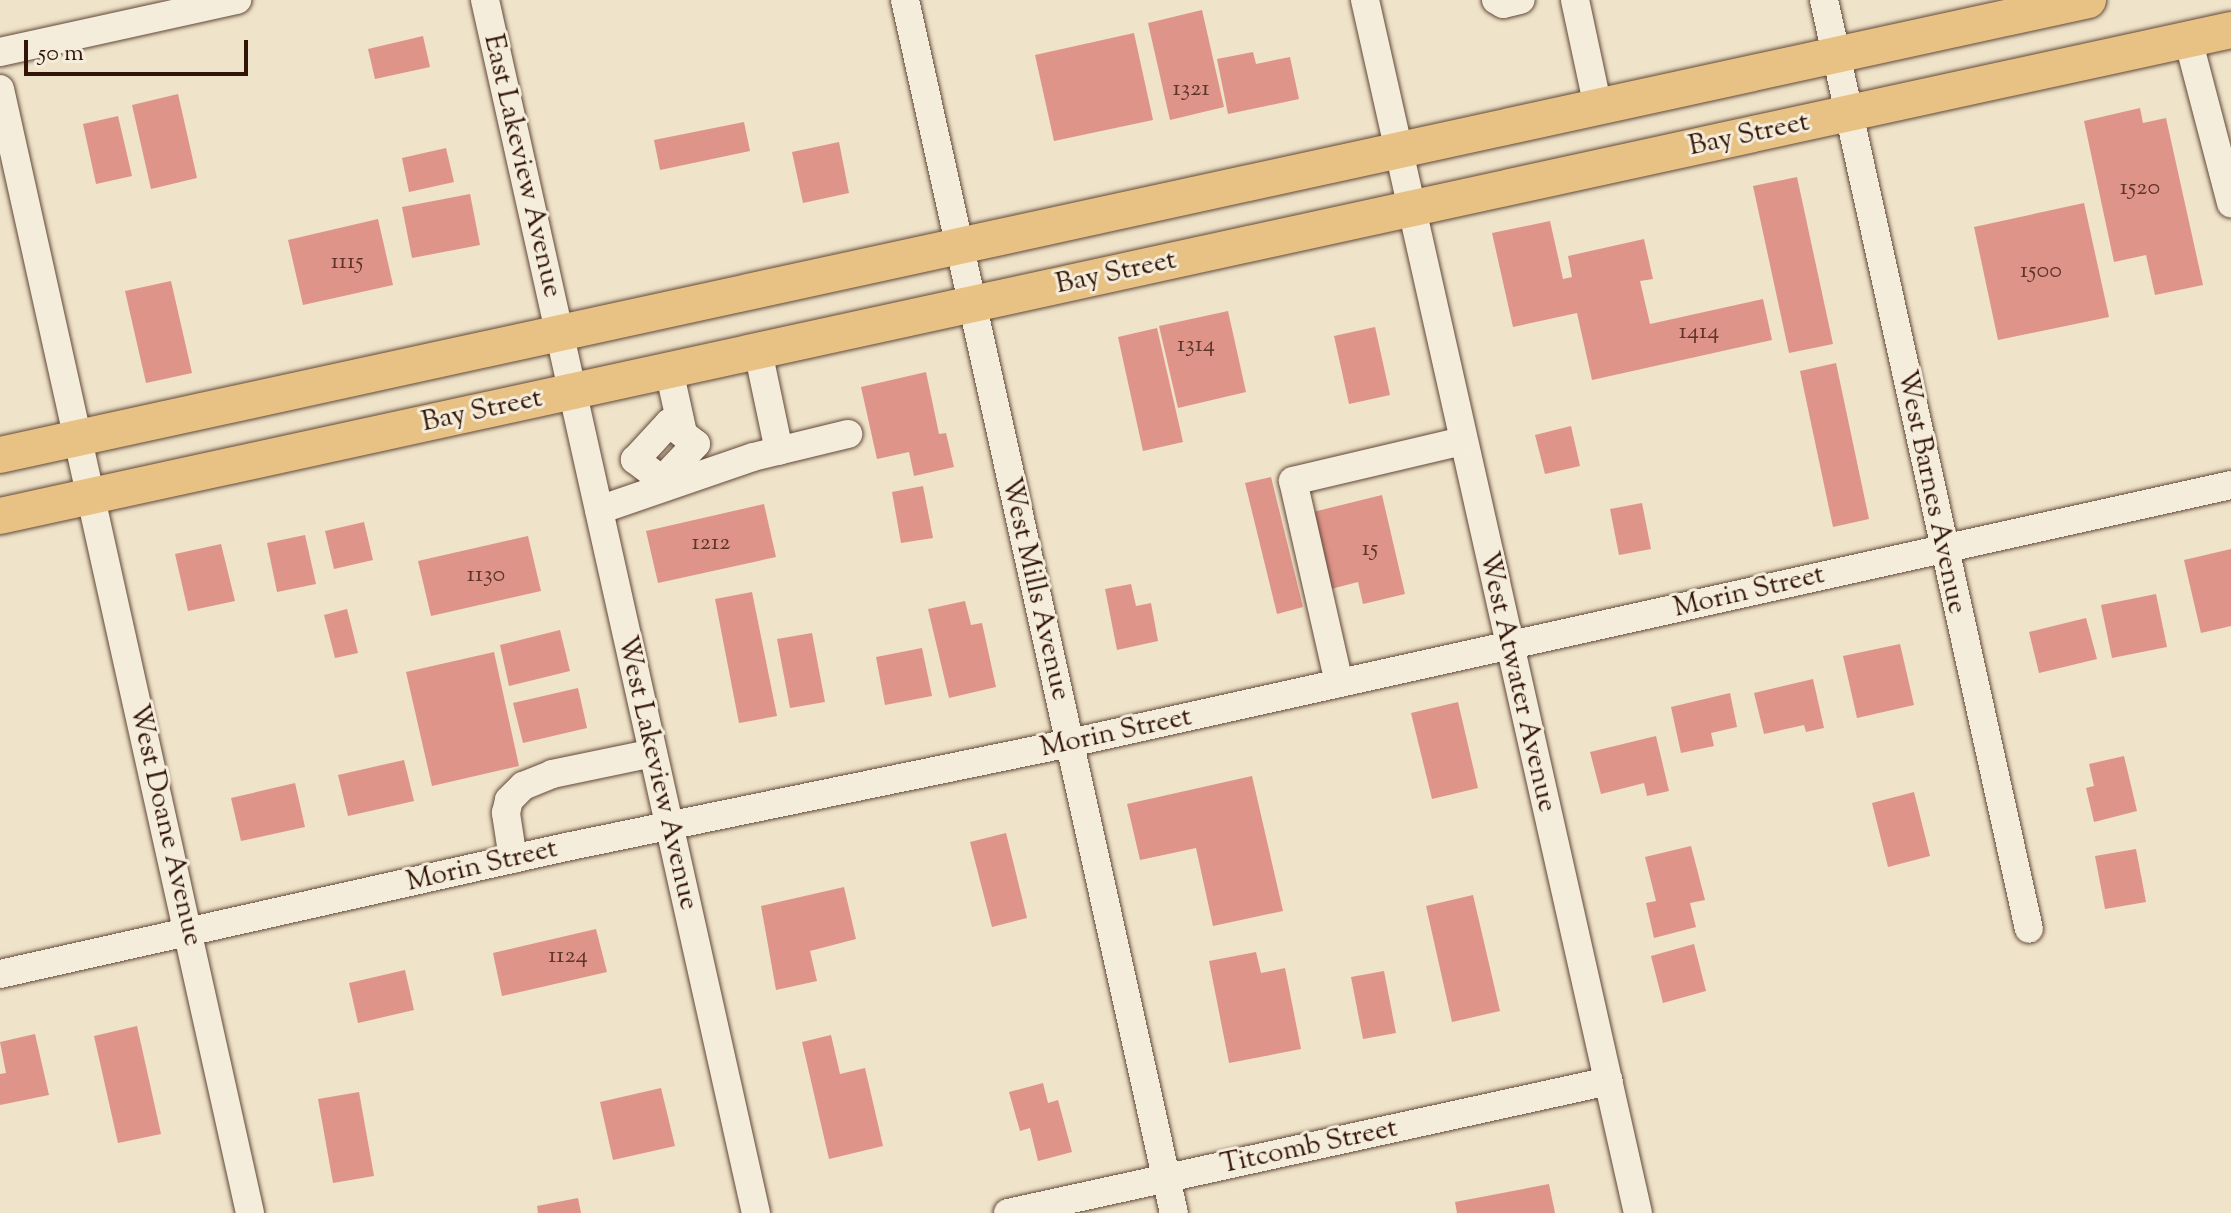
<!DOCTYPE html>
<html>
<head>
<meta charset="utf-8">
<style>
	body { margin:0 }
	#map { position:relative; width:2231px; height:1213px; overflow:hidden; background:#efe3c9; font-family:"Sorts Mill Goudy",serif }
	div>[style] { position:absolute }
	.building>* { inset:0; background:#df9489 }
	.roads { filter:drop-shadow(0 0 2px #624838) drop-shadow(0 0 2px #624838) }
	.minor>* { height:28px; margin:-14px; padding:0 14px; transform-origin:14px; border-radius:14px; background:#f5eddc }
	.major>* { height:36px; margin:-18px; padding:0 18px; transform-origin:18px; border-radius:18px; background:#e8c284 }
	span { translate:-50% -50%; white-space:nowrap; text-align:center; line-height:1.15; -webkit-text-stroke:6px #f5eddc; paint-order:stroke }
	.number-label { font-size:24px; color:#5e3528 }
	.number-label span { -webkit-text-stroke-width:0 }
	.street-label { font-size:28px; color:#331507 }
	.scale { position:absolute; left:24px; top:40px; width:224px; height:36px; box-sizing:border-box; border:4px solid #331507; border-top:0; padding-left:10px; font-size:24px; line-height:28px; white-space:nowrap; color:#331507; -webkit-text-stroke:6px #f5eddc; paint-order:stroke }
</style>
</head>
<body>
<div id="map">
	<div class="building">
		<i style="clip-path:polygon(1202px 10px,1224px 107px,1170px 120px,1148px 23px)"></i>
		<i style="clip-path:polygon(1134px 33px,1153px 120px,1054px 141px,1035px 55px)"></i>
		<i style="clip-path:polygon(423px 36px,430px 67px,375px 79px,368px 49px)"></i>
		<i style="clip-path:polygon(1253px 52px,1256px 64px,1290px 57px,1299px 99px,1228px 114px,1217px 59px)"></i>
		<i style="clip-path:polygon(178px 94px,197px 178px,151px 189px,132px 105px)"></i>
		<i style="clip-path:polygon(2140px 108px,2143px 123px,2166px 118px,2203px 285px,2155px 295px,2146px 255px,2114px 262px,2084px 121px)"></i>
		<i style="clip-path:polygon(118px 116px,132px 176px,96px 184px,83px 124px)"></i>
		<i style="clip-path:polygon(744px 122px,750px 151px,660px 170px,654px 140px)"></i>
		<i style="clip-path:polygon(839px 142px,849px 193px,803px 203px,792px 152px)"></i>
		<i style="clip-path:polygon(446px 148px,454px 182px,409px 192px,402px 158px)"></i>
		<i style="clip-path:polygon(1797px 177px,1833px 344px,1789px 353px,1753px 186px)"></i>
		<i style="clip-path:polygon(470px 194px,480px 245px,412px 258px,402px 207px)"></i>
		<i style="clip-path:polygon(2084px 203px,2109px 317px,1998px 340px,1974px 227px)"></i>
		<i style="clip-path:polygon(378px 219px,393px 285px,303px 305px,288px 240px)"></i>
		<i style="clip-path:polygon(1550px 221px,1563px 279px,1572px 277px,1568px 256px,1644px 239px,1653px 279px,1640px 281px,1650px 324px,1763px 299px,1772px 340px,1592px 380px,1577px 313px,1513px 327px,1492px 233px)"></i>
		<i style="clip-path:polygon(171px 281px,192px 373px,146px 383px,125px 291px)"></i>
		<i style="clip-path:polygon(1228px 311px,1246px 392px,1178px 408px,1159px 326px)"></i>
		<i style="clip-path:polygon(1375px 327px,1390px 395px,1349px 404px,1334px 336px)"></i>
		<i style="clip-path:polygon(1157px 328px,1183px 442px,1143px 451px,1118px 337px)"></i>
		<i style="clip-path:polygon(1836px 363px,1869px 519px,1833px 527px,1800px 371px)"></i>
		<i style="clip-path:polygon(926px 372px,939px 434px,946px 433px,954px 467px,914px 476px,909px 452px,877px 459px,861px 387px)"></i>
		<i style="clip-path:polygon(1571px 426px,1580px 466px,1545px 474px,1535px 435px)"></i>
		<i style="clip-path:polygon(1271px 477px,1303px 607px,1277px 614px,1245px 483px)"></i>
		<i style="clip-path:polygon(923px 486px,933px 538px,901px 543px,892px 492px)"></i>
		<i style="clip-path:polygon(1382px 495px,1405px 594px,1363px 604px,1358px 582px,1331px 589px,1313px 512px)"></i>
		<i style="clip-path:polygon(1642px 503px,1651px 549px,1619px 555px,1610px 509px)"></i>
		<i style="clip-path:polygon(764px 504px,776px 557px,658px 583px,646px 531px)"></i>
		<i style="clip-path:polygon(364px 522px,373px 560px,334px 569px,325px 531px)"></i>
		<i style="clip-path:polygon(305px 535px,316px 584px,277px 592px,267px 543px)"></i>
		<i style="clip-path:polygon(528px 536px,541px 591px,431px 616px,418px 561px)"></i>
		<i style="clip-path:polygon(221px 544px,235px 601px,188px 611px,175px 554px)"></i>
		<i style="clip-path:polygon(2231px 549px,2231px 626px,2201px 633px,2184px 560px)"></i>
		<i style="clip-path:polygon(1131px 584px,1136px 606px,1151px 603px,1158px 641px,1117px 650px,1105px 589px)"></i>
		<i style="clip-path:polygon(752px 592px,777px 716px,739px 723px,715px 599px)"></i>
		<i style="clip-path:polygon(2156px 594px,2167px 647px,2112px 658px,2101px 605px)"></i>
		<i style="clip-path:polygon(965px 601px,971px 625px,982px 623px,996px 687px,949px 698px,928px 609px)"></i>
		<i style="clip-path:polygon(347px 609px,358px 653px,335px 658px,324px 615px)"></i>
		<i style="clip-path:polygon(2086px 618px,2097px 659px,2039px 673px,2029px 632px)"></i>
		<i style="clip-path:polygon(560px 630px,570px 671px,509px 686px,500px 645px)"></i>
		<i style="clip-path:polygon(812px 633px,825px 702px,790px 708px,777px 639px)"></i>
		<i style="clip-path:polygon(1900px 644px,1914px 705px,1857px 718px,1843px 656px)"></i>
		<i style="clip-path:polygon(922px 648px,932px 696px,885px 705px,876px 657px)"></i>
		<i style="clip-path:polygon(494px 652px,519px 766px,432px 786px,406px 672px)"></i>
		<i style="clip-path:polygon(1813px 679px,1824px 728px,1806px 732px,1804px 725px,1764px 734px,1754px 693px)"></i>
		<i style="clip-path:polygon(578px 688px,587px 728px,523px 743px,513px 703px)"></i>
		<i style="clip-path:polygon(1730px 693px,1737px 727px,1711px 733px,1714px 746px,1681px 753px,1671px 707px)"></i>
		<i style="clip-path:polygon(1458px 702px,1478px 788px,1432px 799px,1411px 713px)"></i>
		<i style="clip-path:polygon(1656px 736px,1669px 791px,1647px 796px,1644px 783px,1601px 794px,1590px 752px)"></i>
		<i style="clip-path:polygon(2124px 756px,2137px 811px,2094px 822px,2086px 788px,2094px 786px,2089px 764px)"></i>
		<i style="clip-path:polygon(404px 760px,414px 801px,348px 816px,338px 775px)"></i>
		<i style="clip-path:polygon(1252px 776px,1283px 911px,1213px 926px,1196px 848px,1140px 860px,1127px 804px)"></i>
		<i style="clip-path:polygon(295px 783px,305px 827px,241px 841px,231px 798px)"></i>
		<i style="clip-path:polygon(1914px 792px,1930px 856px,1888px 867px,1872px 803px)"></i>
		<i style="clip-path:polygon(1006px 833px,1027px 918px,992px 927px,970px 842px)"></i>
		<i style="clip-path:polygon(1691px 846px,1705px 900px,1690px 903px,1696px 927px,1654px 938px,1646px 903px,1656px 901px,1645px 857px)"></i>
		<i style="clip-path:polygon(2136px 849px,2146px 902px,2105px 909px,2095px 856px)"></i>
		<i style="clip-path:polygon(844px 887px,856px 939px,810px 951px,817px 981px,776px 990px,761px 906px)"></i>
		<i style="clip-path:polygon(1473px 895px,1500px 1011px,1452px 1022px,1426px 906px)"></i>
		<i style="clip-path:polygon(596px 929px,607px 972px,502px 996px,493px 953px)"></i>
		<i style="clip-path:polygon(1694px 944px,1706px 991px,1663px 1003px,1651px 956px)"></i>
		<i style="clip-path:polygon(1256px 952px,1261px 973px,1285px 968px,1301px 1049px,1229px 1063px,1209px 961px)"></i>
		<i style="clip-path:polygon(405px 970px,414px 1010px,358px 1023px,349px 983px)"></i>
		<i style="clip-path:polygon(1384px 971px,1396px 1033px,1363px 1039px,1351px 977px)"></i>
		<i style="clip-path:polygon(137px 1026px,161px 1134px,118px 1143px,94px 1036px)"></i>
		<i style="clip-path:polygon(35px 1034px,49px 1095px,0 1105px,0 1074px,6px 1073px,0 1042px)"></i>
		<i style="clip-path:polygon(831px 1035px,840px 1074px,865px 1068px,883px 1146px,829px 1159px,802px 1042px)"></i>
		<i style="clip-path:polygon(1043px 1083px,1048px 1103px,1058px 1100px,1072px 1152px,1038px 1161px,1030px 1128px,1020px 1131px,1009px 1092px)"></i>
		<i style="clip-path:polygon(661px 1088px,675px 1146px,613px 1160px,600px 1102px)"></i>
		<i style="clip-path:polygon(359px 1092px,374px 1176px,333px 1183px,318px 1099px)"></i>
		<i style="clip-path:polygon(1549px 1184px,1555px 1213px,1457px 1213px,1455px 1202px)"></i>
		<i style="clip-path:polygon(578px 1198px,581px 1213px,538px 1213px,537px 1206px)"></i>
	</div>
	<div class="roads">
		<div class="minor">
			<i style="left:485px;top:0;width:1243px;rotate:77.41deg"></i>
			<i style="left:905px;top:0;width:1242px;rotate:77.5deg"></i>
			<i style="left:1365px;top:0;width:1243px;rotate:77.32deg"></i>
			<i style="left:1496px;top:0;width:8px;rotate:30deg"></i>
			<i style="left:1503px;top:4px;width:18px;rotate:-13deg"></i>
			<i style="left:1575px;top:0;width:109px;rotate:77.9deg"></i>
			<i style="left:1824px;top:0;width:951px;rotate:77.56deg"></i>
			<i style="left:2188px;top:39px;width:170px;rotate:75.3deg"></i>
			<i style="left:0;top:52px;width:243px;rotate:-12.4deg"></i>
			<i style="left:0;top:89px;width:1151px;rotate:77.46deg"></i>
			<i style="left:758px;top:351px;width:102px;rotate:78.1deg"></i>
			<i style="left:669px;top:370px;width:65px;rotate:77.5deg"></i>
			<i style="left:669px;top:423px;width:34px;rotate:38deg"></i>
			<i style="left:696px;top:444px;width:50px;rotate:133.4deg"></i>
			<i style="left:662px;top:480px;width:34px;rotate:-143deg"></i>
			<i style="left:635px;top:460px;width:50px;rotate:-47.4deg"></i>
			<i style="left:599px;top:510px;width:163px;rotate:-19deg"></i>
			<i style="left:753px;top:457px;width:98px;rotate:-13.6deg"></i>
			<i style="left:1339px;top:683px;width:207px;rotate:-102.8deg"></i>
			<i style="left:1293px;top:481px;width:174px;rotate:-13.3deg"></i>
			<i style="left:513px;top:859px;width:47px;rotate:-98.7deg"></i>
			<i style="left:506px;top:813px;width:13px;rotate:-77deg"></i>
			<i style="left:509px;top:800px;width:20px;rotate:-45deg"></i>
			<i style="left:523px;top:786px;width:31px;rotate:-22deg"></i>
			<i style="left:552px;top:774px;width:103px;rotate:-11.7deg"></i>
			<i style="left:0;top:974px;width:580px;rotate:-12.65deg"></i>
			<i style="left:566px;top:847px;width:515px;rotate:-11.66deg"></i>
			<i style="left:1070px;top:743px;width:1189px;rotate:-12.53deg"></i>
			<i style="left:1008px;top:1213px;width:615px;rotate:-12.39deg"></i>
		</div>
		<div class="major">
			<i style="left:0;top:455px;width:2137px;rotate:-12.29deg"></i>
			<i style="left:0;top:516px;width:2283px;rotate:-12.29deg"></i>
		</div>
	</div>
	<div class="number-label">
		<span style="left:1191px;top:90px">1321</span>
		<span style="left:2140px;top:189px">1520</span>
		<span style="left:347px;top:263px">1115</span>
		<span style="left:2041px;top:272px">1500</span>
		<span style="left:1699px;top:333px">1414</span>
		<span style="left:1196px;top:346px">1314</span>
		<span style="left:711px;top:544px">1212</span>
		<span style="left:1370px;top:550px">15</span>
		<span style="left:486px;top:576px">1130</span>
		<span style="left:568px;top:957px">1124</span>
	</div>
	<div class="street-label">
		<span style="left:1749px;top:135px;rotate:-12deg">Bay Street</span>
		<span style="left:522px;top:166px;rotate:77deg">East Lakeview Avenue</span>
		<span style="left:1116px;top:273px;rotate:-12deg">Bay Street</span>
		<span style="left:482px;top:411px;rotate:-12deg">Bay Street</span>
		<span style="left:1931px;top:492px;rotate:78deg">West Barnes Avenue</span>
		<span style="left:1035px;top:589px;rotate:77deg">West Mills Avenue</span>
		<span style="left:1749px;top:592px;rotate:-13deg">Morin Street</span>
		<span style="left:1517px;top:682px;rotate:77deg">West Atwater Avenue</span>
		<span style="left:1116px;top:733px;rotate:-12deg">Morin Street</span>
		<span style="left:657px;top:773px;rotate:77deg">West Lakeview Avenue</span>
		<span style="left:165px;top:825px;rotate:77deg">West Doane Avenue</span>
		<span style="left:482px;top:866px;rotate:-13deg">Morin Street</span>
		<span style="left:1309px;top:1147px;rotate:-12deg">Titcomb Street</span>
	</div>
	<div class="scale">50 m</div>
</div>
</body>
</html>
